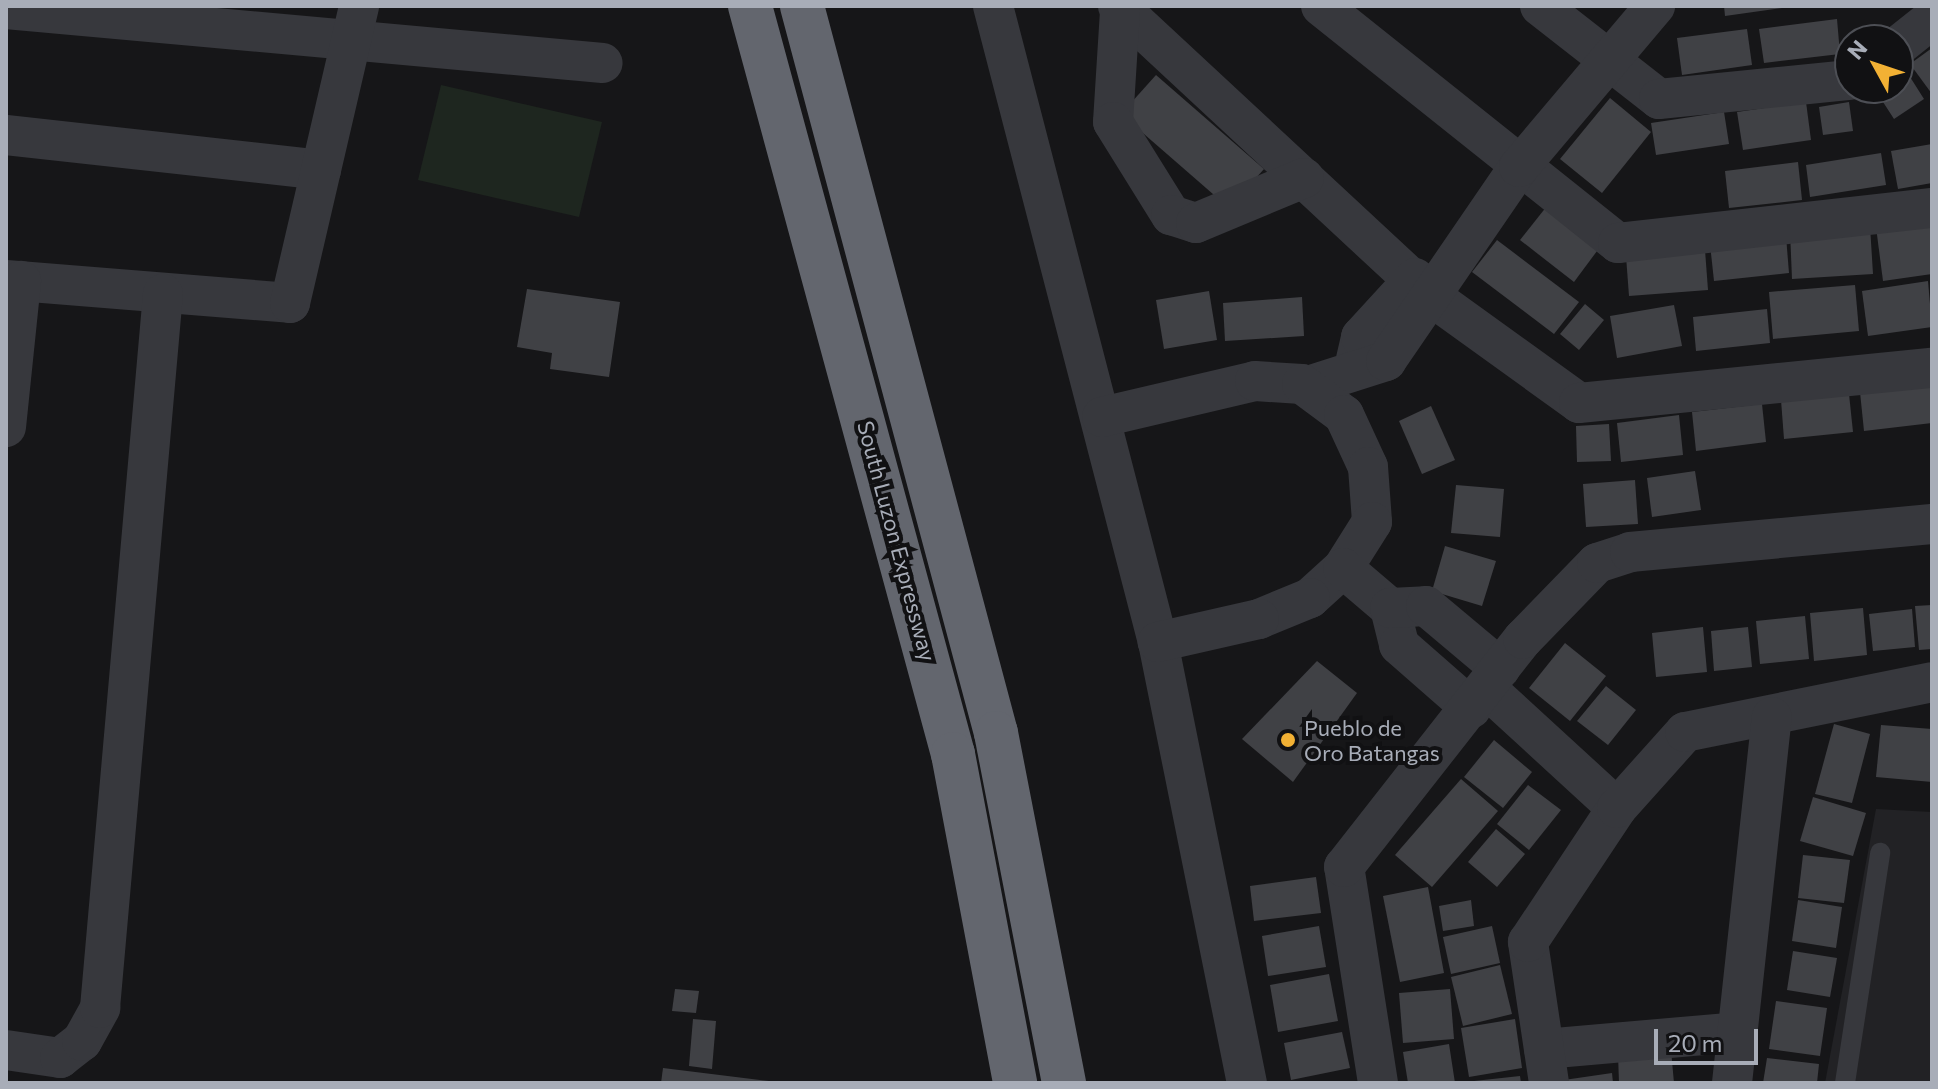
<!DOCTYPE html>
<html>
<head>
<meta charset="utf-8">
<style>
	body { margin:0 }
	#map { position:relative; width:1938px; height:1089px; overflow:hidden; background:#161618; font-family:Commissioner,sans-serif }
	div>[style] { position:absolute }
	.built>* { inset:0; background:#222225 }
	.green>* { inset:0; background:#1e261f }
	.building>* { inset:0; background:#404145 }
	.lane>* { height:20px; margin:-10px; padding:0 10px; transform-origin:10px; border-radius:10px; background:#37383d }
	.street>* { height:40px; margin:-20px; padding:0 20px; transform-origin:20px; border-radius:20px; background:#37383d }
	.highway>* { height:44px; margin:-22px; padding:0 22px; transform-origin:22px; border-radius:22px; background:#63666e }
	.dots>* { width:22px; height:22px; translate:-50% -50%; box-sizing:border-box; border:4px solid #111113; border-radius:50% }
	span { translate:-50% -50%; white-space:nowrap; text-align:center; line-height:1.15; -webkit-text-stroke:8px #111113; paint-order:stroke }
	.street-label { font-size:22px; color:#a8adb8 }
	.poi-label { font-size:22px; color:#a8adb8 }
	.left { translate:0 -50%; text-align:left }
	.frame { position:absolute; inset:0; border:8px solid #a8adb8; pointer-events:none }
	.north { position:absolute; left:1834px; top:24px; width:80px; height:80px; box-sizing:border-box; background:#111113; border:2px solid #4d4f55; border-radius:50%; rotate:310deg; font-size:22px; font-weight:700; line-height:32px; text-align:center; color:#a8adb8 }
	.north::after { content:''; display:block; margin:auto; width:28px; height:36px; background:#f2b134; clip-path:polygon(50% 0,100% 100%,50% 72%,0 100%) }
	.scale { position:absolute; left:1654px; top:1029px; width:104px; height:36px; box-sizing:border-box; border:4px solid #a8adb8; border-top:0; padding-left:10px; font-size:24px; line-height:28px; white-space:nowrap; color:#a8adb8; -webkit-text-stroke:6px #111113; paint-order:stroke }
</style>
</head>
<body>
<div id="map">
	<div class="built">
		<i style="clip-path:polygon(1876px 809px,1932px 812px,1932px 1083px,1825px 1083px)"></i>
	</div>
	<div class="green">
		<i style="clip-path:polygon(441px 85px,602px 122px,579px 217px,418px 180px)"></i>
	</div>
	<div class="building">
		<i style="clip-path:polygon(1724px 6px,1782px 6px,1782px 8px,1725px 16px)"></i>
		<i style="clip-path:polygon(1837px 19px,1840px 54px,1764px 63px,1759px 29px)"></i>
		<i style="clip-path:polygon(1747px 29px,1752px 65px,1682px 75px,1677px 38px)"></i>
		<i style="clip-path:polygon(1932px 48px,1932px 94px,1910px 64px)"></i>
		<i style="clip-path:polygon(1905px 69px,1924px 99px,1894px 119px,1874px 88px,1898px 88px)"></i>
		<i style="clip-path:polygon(1156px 75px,1264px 169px,1229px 208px,1121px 114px)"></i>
		<i style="clip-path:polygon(1610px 98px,1651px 132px,1602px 193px,1560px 159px)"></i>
		<i style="clip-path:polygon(1806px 102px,1811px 140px,1743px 150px,1737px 112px)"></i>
		<i style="clip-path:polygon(1849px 102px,1853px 131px,1823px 135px,1819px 107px)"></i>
		<i style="clip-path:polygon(1724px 112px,1729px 144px,1656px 155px,1651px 123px)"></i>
		<i style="clip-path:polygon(1932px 144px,1932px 183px,1898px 189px,1891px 151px)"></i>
		<i style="clip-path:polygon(1881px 153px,1886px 185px,1810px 197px,1806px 165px)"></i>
		<i style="clip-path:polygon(1798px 162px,1802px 200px,1729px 208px,1725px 171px)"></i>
		<i style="clip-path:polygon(1547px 206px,1600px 247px,1574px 282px,1520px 240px)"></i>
		<i style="clip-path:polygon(1932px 220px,1932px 274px,1883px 281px,1876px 227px)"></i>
		<i style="clip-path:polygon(1870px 226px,1873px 274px,1792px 279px,1790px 231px)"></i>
		<i style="clip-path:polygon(1786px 236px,1789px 273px,1714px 281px,1710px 244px)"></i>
		<i style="clip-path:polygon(1497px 240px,1579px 302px,1554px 334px,1472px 272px)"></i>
		<i style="clip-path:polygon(1705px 250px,1708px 290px,1629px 296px,1626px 256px)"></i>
		<i style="clip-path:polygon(1928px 281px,1932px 327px,1868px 336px,1862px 291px)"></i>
		<i style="clip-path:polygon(1855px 285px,1859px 331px,1773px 339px,1769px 292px)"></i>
		<i style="clip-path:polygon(527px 289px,620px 302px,609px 377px,550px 369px,552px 353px,517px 347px)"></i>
		<i style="clip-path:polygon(1209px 291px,1217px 340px,1164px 349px,1156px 300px)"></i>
		<i style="clip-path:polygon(1302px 297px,1304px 336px,1225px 341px,1223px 303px)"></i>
		<i style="clip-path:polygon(1585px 304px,1604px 320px,1579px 350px,1560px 334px)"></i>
		<i style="clip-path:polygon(1674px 305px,1682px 346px,1617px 358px,1610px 316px)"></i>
		<i style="clip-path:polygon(1767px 309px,1770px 343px,1696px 351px,1693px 317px)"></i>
		<i style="clip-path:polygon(1931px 384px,1932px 423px,1864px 431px,1860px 392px)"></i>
		<i style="clip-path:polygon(1849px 394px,1853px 432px,1784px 439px,1781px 400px)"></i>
		<i style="clip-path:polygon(1762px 404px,1766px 442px,1696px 451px,1692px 412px)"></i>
		<i style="clip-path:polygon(1431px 406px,1455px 460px,1422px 474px,1399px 421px)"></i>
		<i style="clip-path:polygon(1679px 415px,1683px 455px,1621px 462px,1617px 423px)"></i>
		<i style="clip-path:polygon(1609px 424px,1611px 461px,1577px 462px,1576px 426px)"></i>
		<i style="clip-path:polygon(1695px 471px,1701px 510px,1652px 517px,1647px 478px)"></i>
		<i style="clip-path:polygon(1635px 480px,1638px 524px,1586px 527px,1583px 484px)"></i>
		<i style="clip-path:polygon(1456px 485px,1504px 489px,1500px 537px,1451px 533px)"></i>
		<i style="clip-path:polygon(1445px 546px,1496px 561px,1482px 606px,1432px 591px)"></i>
		<i style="clip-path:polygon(1932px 605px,1932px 649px,1919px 650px,1915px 606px)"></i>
		<i style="clip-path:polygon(1863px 608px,1867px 655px,1814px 661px,1810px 613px)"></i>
		<i style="clip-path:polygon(1912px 609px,1915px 647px,1873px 651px,1869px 614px)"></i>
		<i style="clip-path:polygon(1805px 616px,1809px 659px,1760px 664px,1756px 621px)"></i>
		<i style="clip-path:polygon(1703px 627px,1707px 672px,1656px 677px,1652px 633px)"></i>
		<i style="clip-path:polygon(1748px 627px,1752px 667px,1714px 671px,1711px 631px)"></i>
		<i style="clip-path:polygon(1565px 643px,1606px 676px,1570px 721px,1529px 688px)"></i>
		<i style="clip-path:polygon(1317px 661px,1357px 693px,1293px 782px,1242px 739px)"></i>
		<i style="clip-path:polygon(1606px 686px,1636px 710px,1608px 745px,1577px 721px)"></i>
		<i style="clip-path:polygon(1834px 724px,1870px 734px,1852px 803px,1815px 794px)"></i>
		<i style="clip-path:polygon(1881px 725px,1932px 729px,1932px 782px,1876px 777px)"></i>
		<i style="clip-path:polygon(1494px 740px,1532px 772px,1503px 808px,1464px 777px)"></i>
		<i style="clip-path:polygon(1461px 779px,1498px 811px,1432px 887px,1395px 855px)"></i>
		<i style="clip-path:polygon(1528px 785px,1561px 810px,1529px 850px,1497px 824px)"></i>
		<i style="clip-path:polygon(1813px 797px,1866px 813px,1853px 856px,1800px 841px)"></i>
		<i style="clip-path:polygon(1496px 829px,1525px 854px,1497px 887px,1468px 862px)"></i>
		<i style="clip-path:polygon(1803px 855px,1850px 860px,1844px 903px,1798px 898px)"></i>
		<i style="clip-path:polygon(1316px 877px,1321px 913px,1254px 921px,1250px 886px)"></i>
		<i style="clip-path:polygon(1428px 887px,1444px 973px,1400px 982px,1383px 896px)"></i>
		<i style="clip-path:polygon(1471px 900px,1474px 926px,1443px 931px,1439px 906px)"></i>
		<i style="clip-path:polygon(1798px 900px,1842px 907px,1836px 948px,1792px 941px)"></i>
		<i style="clip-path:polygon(1319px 926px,1326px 967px,1268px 976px,1262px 936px)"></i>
		<i style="clip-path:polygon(1492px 926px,1500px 963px,1451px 974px,1443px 937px)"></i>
		<i style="clip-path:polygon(1793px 951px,1837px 958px,1830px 997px,1787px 990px)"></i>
		<i style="clip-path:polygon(1500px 965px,1512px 1014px,1463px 1026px,1451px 977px)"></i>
		<i style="clip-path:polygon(1329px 974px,1338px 1021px,1278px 1032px,1270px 985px)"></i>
		<i style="clip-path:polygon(675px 989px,699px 991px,696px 1013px,672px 1011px)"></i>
		<i style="clip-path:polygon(1450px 989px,1454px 1039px,1403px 1043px,1399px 993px)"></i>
		<i style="clip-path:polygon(1776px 1001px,1827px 1008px,1820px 1056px,1769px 1049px)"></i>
		<i style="clip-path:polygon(693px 1019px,716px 1021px,712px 1069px,689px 1066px)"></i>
		<i style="clip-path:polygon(1515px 1019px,1522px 1068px,1469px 1077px,1461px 1028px)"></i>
		<i style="clip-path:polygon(1342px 1032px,1350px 1068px,1291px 1080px,1284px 1043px)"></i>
		<i style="clip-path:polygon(1449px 1044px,1455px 1083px,1408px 1083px,1403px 1052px)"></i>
		<i style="clip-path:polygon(1671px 1050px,1674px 1083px,1619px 1083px,1618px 1054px)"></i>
		<i style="clip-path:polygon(1767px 1058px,1819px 1064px,1817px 1083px,1763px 1083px)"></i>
		<i style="clip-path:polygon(663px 1068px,769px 1081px,769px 1083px,661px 1083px)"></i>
		<i style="clip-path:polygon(1612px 1073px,1613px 1083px,1557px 1083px,1557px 1081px)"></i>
		<i style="clip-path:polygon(1520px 1076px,1521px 1083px,1474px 1083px,1474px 1081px)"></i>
	</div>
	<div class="lane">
		<i style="left:1845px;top:1083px;width:233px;rotate:-81.3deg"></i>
	</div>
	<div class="street">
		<i style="left:993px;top:6px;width:657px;rotate:75.46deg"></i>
		<i style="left:1158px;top:642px;width:450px;rotate:78.6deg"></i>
		<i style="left:1118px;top:6px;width:423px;rotate:42.9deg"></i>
		<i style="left:1428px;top:294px;width:186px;rotate:35.8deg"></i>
		<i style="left:1579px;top:403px;width:355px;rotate:-5.7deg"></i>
		<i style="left:1321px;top:6px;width:380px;rotate:38.6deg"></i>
		<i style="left:1618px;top:243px;width:316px;rotate:-6.4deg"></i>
		<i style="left:1540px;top:6px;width:151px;rotate:38deg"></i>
		<i style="left:1659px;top:99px;width:192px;rotate:-5.7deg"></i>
		<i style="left:6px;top:9px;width:599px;rotate:5.17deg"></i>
		<i style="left:1120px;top:11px;width:111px;rotate:93.6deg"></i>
		<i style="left:1113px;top:122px;width:110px;rotate:58.1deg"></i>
		<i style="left:1171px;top:215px;width:26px;rotate:18deg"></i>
		<i style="left:1196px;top:223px;width:117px;rotate:-22.6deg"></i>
		<i style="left:1898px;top:46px;width:43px;rotate:-38.5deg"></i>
		<i style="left:6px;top:135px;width:317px;rotate:6.3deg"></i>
		<i style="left:6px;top:280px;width:285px;rotate:4.6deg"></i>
		<i style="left:290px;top:303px;width:305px;rotate:-76.9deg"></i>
		<i style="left:1354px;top:368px;width:32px;rotate:-77deg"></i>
		<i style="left:1361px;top:337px;width:80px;rotate:-47.5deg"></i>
		<i style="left:1311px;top:385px;width:79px;rotate:-17.7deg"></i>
		<i style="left:1386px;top:361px;width:235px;rotate:-55.6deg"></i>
		<i style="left:1519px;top:167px;width:211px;rotate:-49.8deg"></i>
		<i style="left:1102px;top:417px;width:157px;rotate:-13.2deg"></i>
		<i style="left:1255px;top:381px;width:47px;rotate:3.7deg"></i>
		<i style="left:1302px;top:384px;width:52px;rotate:36.4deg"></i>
		<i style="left:1344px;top:415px;width:57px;rotate:65.2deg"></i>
		<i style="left:1368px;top:467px;width:55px;rotate:85.8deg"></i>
		<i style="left:1372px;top:522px;width:54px;rotate:122.2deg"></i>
		<i style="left:1343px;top:568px;width:45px;rotate:137.7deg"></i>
		<i style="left:1310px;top:598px;width:55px;rotate:157.6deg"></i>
		<i style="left:1259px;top:619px;width:104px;rotate:167.2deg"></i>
		<i style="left:6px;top:427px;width:147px;rotate:-84.1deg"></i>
		<i style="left:1343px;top:568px;width:62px;rotate:40.4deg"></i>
		<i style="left:1390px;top:608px;width:38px;rotate:76deg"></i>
		<i style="left:1399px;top:645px;width:96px;rotate:41.2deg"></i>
		<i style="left:1390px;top:608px;width:36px;rotate:-3deg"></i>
		<i style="left:1426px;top:606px;width:97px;rotate:40deg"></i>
		<i style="left:1487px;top:689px;width:176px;rotate:42.5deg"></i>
		<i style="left:1544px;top:1049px;width:194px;rotate:-5deg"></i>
		<i style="left:6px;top:1050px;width:55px;rotate:8.4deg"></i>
		<i style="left:60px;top:1058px;width:28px;rotate:-38deg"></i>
		<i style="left:82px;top:1041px;width:38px;rotate:-61deg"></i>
		<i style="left:100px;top:1008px;width:717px;rotate:-84.96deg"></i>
		<i style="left:1378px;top:1083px;width:219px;rotate:-98.9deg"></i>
		<i style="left:1344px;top:867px;width:290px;rotate:-51.9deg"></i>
		<i style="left:1523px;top:639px;width:106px;rotate:-45.8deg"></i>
		<i style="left:1597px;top:563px;width:35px;rotate:-18deg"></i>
		<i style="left:1630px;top:552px;width:303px;rotate:-5.3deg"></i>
		<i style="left:1549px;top:1083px;width:143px;rotate:-98.5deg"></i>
		<i style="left:1528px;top:942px;width:161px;rotate:-56.4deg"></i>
		<i style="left:1617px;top:808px;width:102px;rotate:-48.2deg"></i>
		<i style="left:1685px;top:732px;width:252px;rotate:-11.4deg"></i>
		<i style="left:1732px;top:1083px;width:368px;rotate:-83.8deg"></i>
	</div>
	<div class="highway">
		<i style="left:750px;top:6px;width:775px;rotate:74.82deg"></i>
		<i style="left:953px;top:754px;width:335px;rotate:79.3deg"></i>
		<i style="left:802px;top:6px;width:752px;rotate:75.06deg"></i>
		<i style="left:996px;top:733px;width:357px;rotate:79deg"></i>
	</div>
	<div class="dots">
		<i style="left:1288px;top:740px;background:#f2b134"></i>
	</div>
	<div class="street-label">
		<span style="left:897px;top:541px;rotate:75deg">South Luzon Expressway</span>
	</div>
	<div class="poi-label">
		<span class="left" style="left:1304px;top:740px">Pueblo de<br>Oro Batangas</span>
	</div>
	<div class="frame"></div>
	<div class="north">N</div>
	<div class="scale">20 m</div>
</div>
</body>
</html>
